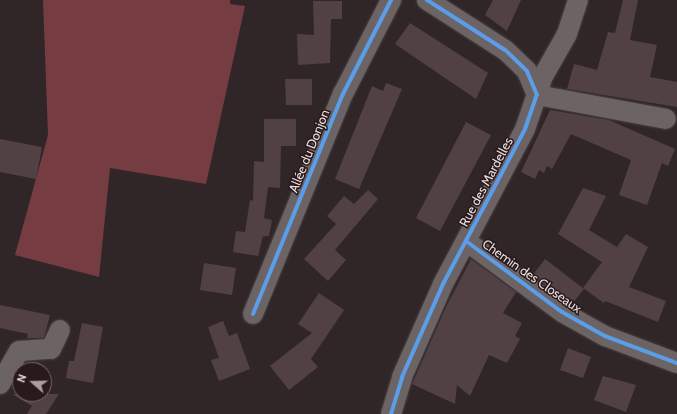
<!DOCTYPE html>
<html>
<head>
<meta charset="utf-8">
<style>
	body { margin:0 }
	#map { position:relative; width:677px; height:414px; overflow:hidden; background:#302628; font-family:Cabin,sans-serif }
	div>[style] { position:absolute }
	.forest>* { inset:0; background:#753c41 }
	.building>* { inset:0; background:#524144 }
	.roads { filter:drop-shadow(0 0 1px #494142) drop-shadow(0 0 1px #494142) }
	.minor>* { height:20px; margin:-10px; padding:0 10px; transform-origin:10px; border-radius:10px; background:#6b6364 }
	.cycleway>* { height:4px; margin:-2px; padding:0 2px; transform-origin:2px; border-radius:2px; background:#5a9eea }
	span { translate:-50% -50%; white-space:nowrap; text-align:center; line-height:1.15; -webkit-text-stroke:3px #29191a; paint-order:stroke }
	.street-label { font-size:13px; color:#e9dede }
	.north { position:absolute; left:12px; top:362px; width:40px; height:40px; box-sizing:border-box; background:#29191a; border:1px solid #766868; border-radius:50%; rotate:290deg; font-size:11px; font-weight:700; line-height:16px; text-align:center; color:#e9dede }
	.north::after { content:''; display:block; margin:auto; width:14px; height:18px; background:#a89e9e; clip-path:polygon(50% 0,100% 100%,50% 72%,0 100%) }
</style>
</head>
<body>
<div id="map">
	<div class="forest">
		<i style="clip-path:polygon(43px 0,230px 0,230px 4px,245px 6px,206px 184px,110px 168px,99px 277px,15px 255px,48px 135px)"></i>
	</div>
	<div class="building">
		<i style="clip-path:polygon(493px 0,521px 0,507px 31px,485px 15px)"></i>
		<i style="clip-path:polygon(623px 0,638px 0,630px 40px,657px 45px,650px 77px,677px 82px,677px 107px,567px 89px,574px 64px,597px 70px,608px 32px,615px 33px)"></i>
		<i style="clip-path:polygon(313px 1px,342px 1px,342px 19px,331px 19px,330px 63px,298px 65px,297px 34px,314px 35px)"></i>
		<i style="clip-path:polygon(410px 23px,488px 73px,476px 99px,395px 44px)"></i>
		<i style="clip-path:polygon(285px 79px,312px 79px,312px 105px,286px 105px)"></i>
		<i style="clip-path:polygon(386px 83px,402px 89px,359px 189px,335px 179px,372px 86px,383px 91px)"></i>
		<i style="clip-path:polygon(550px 110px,609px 120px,675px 149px,668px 166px,662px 163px,647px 205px,619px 195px,631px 160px,571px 134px,552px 169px,547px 166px,544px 173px,539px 170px,535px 179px,521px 172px)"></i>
		<i style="clip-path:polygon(264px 119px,296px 119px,296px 146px,281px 146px,280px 188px,268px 187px,264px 218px,272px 220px,269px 236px,263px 236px,258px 256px,233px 252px,236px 231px,245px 232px,250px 200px,253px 201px,254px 161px,264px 162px)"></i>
		<i style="clip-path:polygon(466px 122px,491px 135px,440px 231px,416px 218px)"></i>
		<i style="clip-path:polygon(0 139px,42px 147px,36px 179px,0 172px)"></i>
		<i style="clip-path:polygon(583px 188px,606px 196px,589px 230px,617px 247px,626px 234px,648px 247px,629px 287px,666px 301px,658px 322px,605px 301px,604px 303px,583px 288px,602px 262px,558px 234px)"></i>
		<i style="clip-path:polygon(368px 190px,378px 199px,335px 250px,346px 260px,328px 281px,304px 259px,336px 224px,327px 216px,344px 196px,354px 204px)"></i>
		<i style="clip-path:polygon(471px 259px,516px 292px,503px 313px,522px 323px,515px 336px,520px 339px,507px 363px,489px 355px,470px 396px,457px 385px,455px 404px,412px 384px,446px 307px)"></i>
		<i style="clip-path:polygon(545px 259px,584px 289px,572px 304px,532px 276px)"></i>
		<i style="clip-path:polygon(204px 263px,236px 268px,232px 295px,200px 290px)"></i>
		<i style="clip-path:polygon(319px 293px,344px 310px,311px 359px,318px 367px,289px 390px,270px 366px,312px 333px,298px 324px)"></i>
		<i style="clip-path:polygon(0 305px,50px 315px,44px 338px,27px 338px,28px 334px,0 328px)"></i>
		<i style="clip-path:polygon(223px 321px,229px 336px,237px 333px,250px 369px,219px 381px,211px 360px,219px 358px,208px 327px)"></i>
		<i style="clip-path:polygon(82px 323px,103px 327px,93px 383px,66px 378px,69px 361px,74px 361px)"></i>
		<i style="clip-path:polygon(568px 348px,591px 357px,583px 378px,560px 370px)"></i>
		<i style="clip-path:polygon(603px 376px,636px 385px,626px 412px,594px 400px)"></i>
		<i style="clip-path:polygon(12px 394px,59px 394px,46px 414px,27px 414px,32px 406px)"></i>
	</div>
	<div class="roads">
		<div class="minor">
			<i style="left:578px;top:0;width:36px;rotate:108deg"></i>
			<i style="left:567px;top:34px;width:51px;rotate:119.6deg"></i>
			<i style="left:542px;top:78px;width:18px;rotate:106deg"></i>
			<i style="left:537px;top:95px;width:131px;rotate:10.5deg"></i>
			<i style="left:466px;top:241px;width:119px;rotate:36.5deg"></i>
			<i style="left:562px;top:312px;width:49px;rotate:29.2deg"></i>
			<i style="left:605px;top:336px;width:77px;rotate:20.6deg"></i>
			<i style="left:253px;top:314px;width:238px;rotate:-67.8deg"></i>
			<i style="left:343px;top:94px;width:106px;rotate:-62.9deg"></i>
			<i style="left:0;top:384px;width:38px;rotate:-60deg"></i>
			<i style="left:19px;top:351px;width:32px;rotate:-4deg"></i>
			<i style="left:51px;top:349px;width:21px;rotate:-65deg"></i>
			<i style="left:391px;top:414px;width:39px;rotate:-73deg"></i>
			<i style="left:402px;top:377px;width:102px;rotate:-66.2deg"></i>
			<i style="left:443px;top:284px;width:175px;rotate:-62.1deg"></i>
			<i style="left:525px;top:129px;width:36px;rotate:-71deg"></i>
			<i style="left:537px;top:95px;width:26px;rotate:-113deg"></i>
			<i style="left:527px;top:71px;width:30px;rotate:-136deg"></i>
			<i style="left:505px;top:50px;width:93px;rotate:-147.3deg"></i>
		</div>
	</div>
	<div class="cycleway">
		<i style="left:466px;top:241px;width:119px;rotate:36.5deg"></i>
		<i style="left:562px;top:312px;width:49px;rotate:29.2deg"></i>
		<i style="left:605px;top:336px;width:77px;rotate:20.6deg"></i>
		<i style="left:253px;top:314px;width:238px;rotate:-67.8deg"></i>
		<i style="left:343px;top:94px;width:106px;rotate:-62.9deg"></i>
		<i style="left:391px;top:414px;width:39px;rotate:-73deg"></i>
		<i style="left:402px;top:377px;width:102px;rotate:-66.2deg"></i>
		<i style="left:443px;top:284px;width:175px;rotate:-62.1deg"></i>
		<i style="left:525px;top:129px;width:36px;rotate:-71deg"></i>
		<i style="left:537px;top:95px;width:26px;rotate:-113deg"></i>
		<i style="left:527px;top:71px;width:30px;rotate:-136deg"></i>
		<i style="left:505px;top:50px;width:93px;rotate:-147.3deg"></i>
	</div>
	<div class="street-label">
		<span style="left:309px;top:151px;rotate:-68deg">Allée du Donjon</span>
		<span style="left:486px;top:182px;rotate:-62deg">Rue des Mardelles</span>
		<span style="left:532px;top:276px;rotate:35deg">Chemin des Closeaux</span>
	</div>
	<div class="north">N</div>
</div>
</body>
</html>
